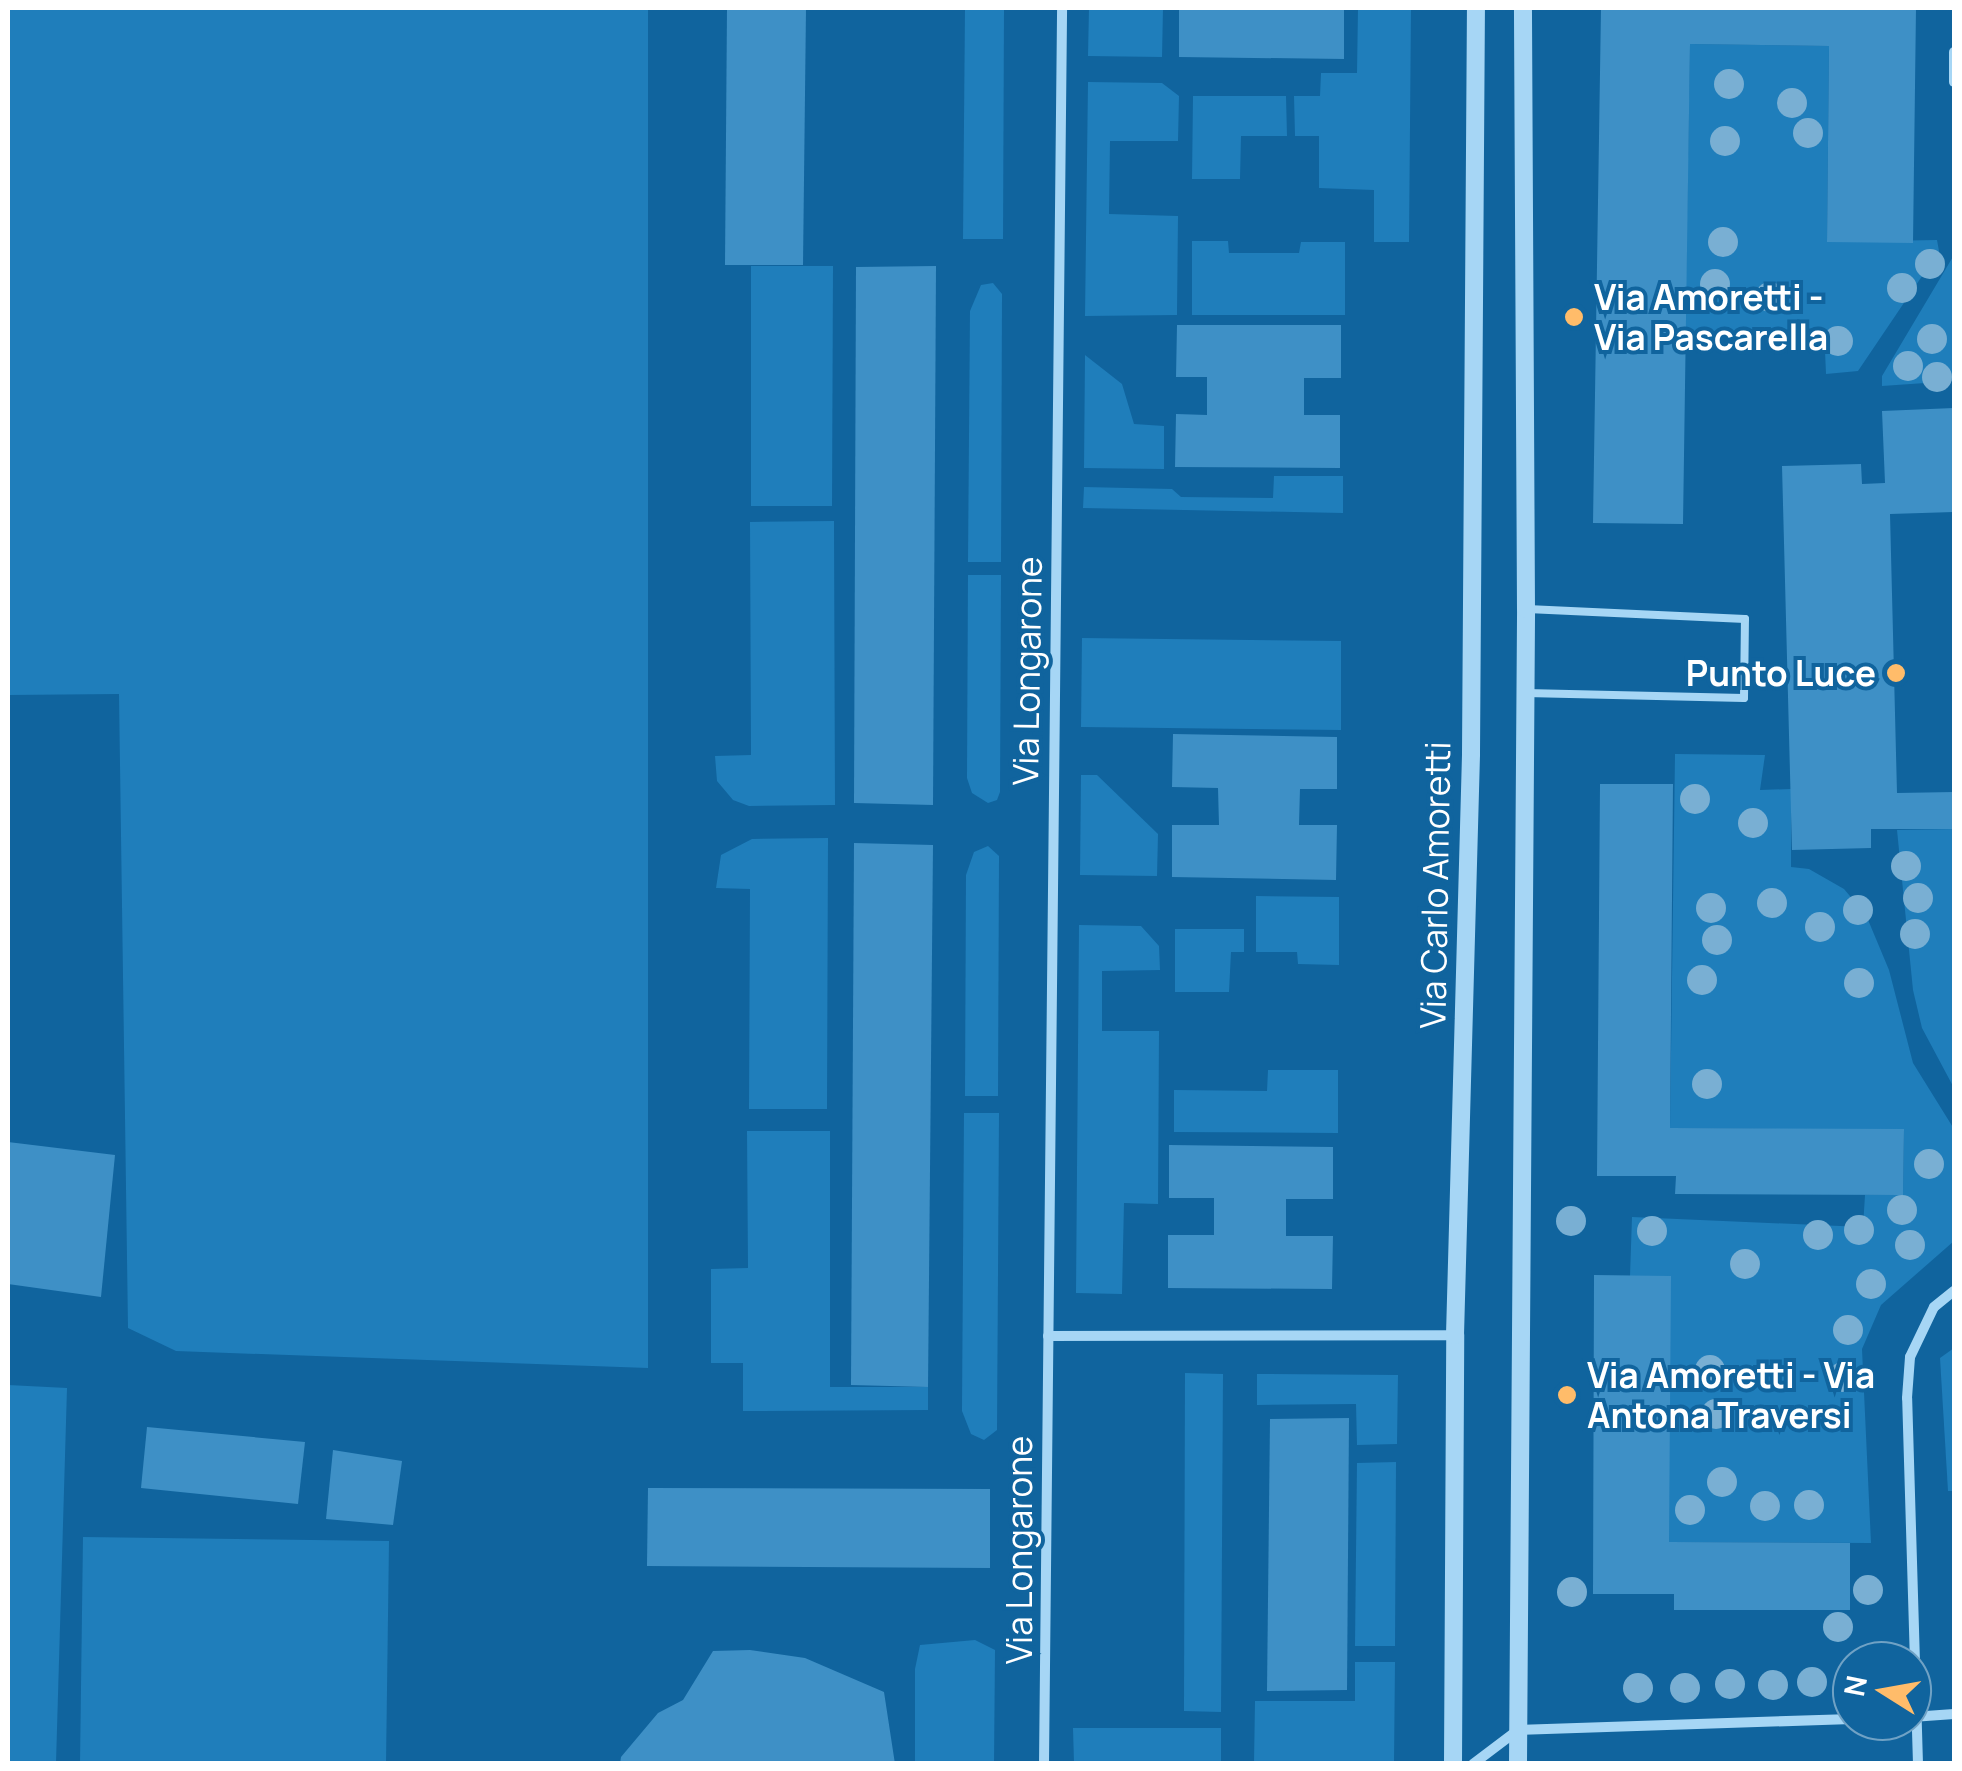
<!DOCTYPE html>
<html>
<head>
<meta charset="utf-8">
<style>
	body { margin:0 }
	#map { position:relative; width:1962px; height:1771px; overflow:hidden; background:#10649e; font-family:Manrope,sans-serif }
	div>[style] { position:absolute }
	.green>* { inset:0; background:#1f7ebb }
	.building>* { inset:0; background:#3e90c6 }
	.service>* { height:8px; margin:-4px; padding:0 4px; transform-origin:4px; border-radius:4px; background:#a6d6f5 }
	.minor>* { height:10px; margin:-5px; padding:0 5px; transform-origin:5px; border-radius:5px; background:#a6d6f5 }
	.tertiary>* { height:18px; margin:-9px; padding:0 9px; transform-origin:9px; border-radius:9px; background:#a6d6f5 }
	.trees>* { width:30px; height:30px; margin:-15px; border-radius:50%; background:#79afd3 }
	.dots>* { width:28px; height:28px; translate:-50% -50%; box-sizing:border-box; border:5px solid #10649e; border-radius:50% }
	span { translate:-50% -50%; white-space:nowrap; text-align:center; line-height:1.15; -webkit-text-stroke:8px #10649e; paint-order:stroke }
	.poi-label { font-size:35px; color:#fff; font-weight:700 }
	.left { translate:0 -50%; text-align:left }
	.right { translate:-100% -50%; text-align:right }
	.street-label { font-size:35px; color:#fff }
	.frame { position:absolute; inset:0; border:10px solid #fff; pointer-events:none }
	.north { position:absolute; left:1832px; top:1641px; width:100px; height:100px; box-sizing:border-box; background:#10649e; border:2px solid #70a2c5; border-radius:50%; rotate:281deg; font-size:28px; font-weight:700; line-height:40px; text-align:center; color:#fff }
	.north::after { content:''; display:block; margin:auto; width:35px; height:45px; background:#ffbc6a; clip-path:polygon(50% 0,100% 100%,50% 72%,0 100%) }
</style>
</head>
<body>
<div id="map">
	<div class="green">
		<i style="clip-path:polygon(8px 8px,648px 8px,648px 1368px,176px 1351px,128px 1328px,119px 694px,8px 695px)"></i>
		<i style="clip-path:polygon(965px 8px,1004px 8px,1003px 239px,963px 239px)"></i>
		<i style="clip-path:polygon(1089px 8px,1163px 8px,1162px 57px,1088px 56px)"></i>
		<i style="clip-path:polygon(1358px 8px,1411px 8px,1409px 242px,1374px 242px,1374px 190px,1319px 188px,1319px 136px,1295px 136px,1294px 96px,1320px 96px,1321px 73px,1357px 73px)"></i>
		<i style="clip-path:polygon(1690px 44px,1829px 46px,1827px 242px,1937px 240px,1939px 251px,1858px 371px,1826px 374px,1824px 328px,1685px 333px)"></i>
		<i style="clip-path:polygon(1088px 82px,1162px 83px,1179px 96px,1178px 141px,1110px 141px,1109px 214px,1178px 216px,1177px 315px,1085px 316px)"></i>
		<i style="clip-path:polygon(1193px 96px,1286px 96px,1287px 136px,1241px 136px,1240px 179px,1192px 179px)"></i>
		<i style="clip-path:polygon(1954px 190px,1954px 381px,1882px 386px,1882px 376px,1954px 255px)"></i>
		<i style="clip-path:polygon(1192px 241px,1228px 241px,1229px 253px,1299px 253px,1301px 242px,1345px 242px,1345px 315px,1192px 315px)"></i>
		<i style="clip-path:polygon(751px 266px,833px 266px,832px 506px,751px 506px)"></i>
		<i style="clip-path:polygon(993px 283px,1002px 294px,1001px 562px,968px 562px,970px 311px,981px 285px)"></i>
		<i style="clip-path:polygon(1085px 355px,1122px 384px,1134px 424px,1164px 426px,1164px 469px,1084px 468px)"></i>
		<i style="clip-path:polygon(1274px 476px,1343px 476px,1343px 513px,1083px 508px,1084px 487px,1172px 489px,1181px 497px,1273px 498px)"></i>
		<i style="clip-path:polygon(834px 521px,835px 805px,749px 806px,733px 800px,717px 781px,715px 756px,751px 755px,750px 522px)"></i>
		<i style="clip-path:polygon(968px 575px,1001px 575px,1000px 792px,997px 800px,988px 803px,972px 793px,967px 778px)"></i>
		<i style="clip-path:polygon(1082px 638px,1341px 641px,1341px 730px,1081px 727px)"></i>
		<i style="clip-path:polygon(1675px 754px,1765px 755px,1760px 790px,1791px 789px,1791px 867px,1809px 869px,1844px 889px,1866px 915px,1889px 970px,1913px 1063px,1954px 1129px,1954px 1241px,1881px 1305px,1862px 1349px,1871px 1543px,1669px 1542px,1630px 1276px,1632px 1217px,1863px 1227px,1865px 1195px,1903px 1194px,1904px 1130px,1670px 1128px)"></i>
		<i style="clip-path:polygon(1081px 775px,1097px 775px,1158px 834px,1157px 876px,1080px 875px)"></i>
		<i style="clip-path:polygon(1954px 829px,1954px 1088px,1922px 1028px,1913px 990px,1897px 830px)"></i>
		<i style="clip-path:polygon(828px 838px,827px 1109px,749px 1109px,750px 889px,716px 888px,721px 855px,752px 839px)"></i>
		<i style="clip-path:polygon(988px 846px,999px 856px,998px 1096px,965px 1096px,966px 875px,974px 852px)"></i>
		<i style="clip-path:polygon(1256px 896px,1339px 897px,1339px 965px,1298px 964px,1297px 952px,1256px 952px)"></i>
		<i style="clip-path:polygon(1079px 925px,1141px 926px,1159px 946px,1160px 970px,1102px 971px,1102px 1031px,1159px 1031px,1158px 1204px,1124px 1203px,1122px 1294px,1076px 1293px)"></i>
		<i style="clip-path:polygon(1175px 929px,1244px 929px,1244px 952px,1231px 952px,1229px 992px,1175px 992px)"></i>
		<i style="clip-path:polygon(1268px 1070px,1338px 1070px,1338px 1133px,1174px 1132px,1174px 1090px,1267px 1091px)"></i>
		<i style="clip-path:polygon(964px 1113px,999px 1113px,997px 1430px,984px 1440px,971px 1434px,962px 1411px)"></i>
		<i style="clip-path:polygon(747px 1131px,830px 1131px,830px 1387px,928px 1387px,928px 1410px,743px 1411px,743px 1363px,711px 1363px,711px 1269px,748px 1268px)"></i>
		<i style="clip-path:polygon(1954px 1348px,1954px 1491px,1948px 1491px,1940px 1358px)"></i>
		<i style="clip-path:polygon(1185px 1373px,1223px 1374px,1221px 1712px,1184px 1711px)"></i>
		<i style="clip-path:polygon(1257px 1374px,1398px 1375px,1397px 1444px,1357px 1445px,1356px 1404px,1257px 1405px)"></i>
		<i style="clip-path:polygon(8px 1385px,67px 1388px,56px 1763px,8px 1763px)"></i>
		<i style="clip-path:polygon(1396px 1462px,1395px 1646px,1355px 1646px,1357px 1463px)"></i>
		<i style="clip-path:polygon(83px 1537px,389px 1541px,386px 1763px,80px 1763px)"></i>
		<i style="clip-path:polygon(975px 1640px,995px 1650px,994px 1763px,915px 1763px,915px 1669px,920px 1645px)"></i>
		<i style="clip-path:polygon(1355px 1662px,1395px 1662px,1394px 1763px,1254px 1763px,1255px 1701px,1355px 1701px)"></i>
		<i style="clip-path:polygon(1073px 1728px,1221px 1728px,1221px 1763px,1074px 1763px)"></i>
	</div>
	<div class="building">
		<i style="clip-path:polygon(727px 8px,806px 8px,803px 265px,725px 265px)"></i>
		<i style="clip-path:polygon(1179px 8px,1344px 8px,1344px 59px,1179px 57px)"></i>
		<i style="clip-path:polygon(1601px 8px,1916px 8px,1913px 243px,1827px 242px,1829px 46px,1690px 44px,1683px 524px,1593px 523px)"></i>
		<i style="clip-path:polygon(936px 266px,933px 805px,854px 803px,856px 267px)"></i>
		<i style="clip-path:polygon(1177px 325px,1341px 325px,1341px 378px,1304px 378px,1304px 415px,1340px 415px,1340px 468px,1175px 467px,1176px 414px,1207px 415px,1207px 377px,1176px 377px)"></i>
		<i style="clip-path:polygon(1954px 408px,1954px 512px,1890px 514px,1897px 793px,1954px 792px,1954px 829px,1871px 829px,1871px 848px,1792px 850px,1782px 466px,1861px 464px,1862px 484px,1885px 483px,1882px 411px)"></i>
		<i style="clip-path:polygon(1173px 734px,1337px 737px,1337px 789px,1300px 789px,1299px 825px,1337px 825px,1336px 880px,1172px 877px,1172px 825px,1219px 825px,1218px 788px,1172px 787px)"></i>
		<i style="clip-path:polygon(1600px 784px,1673px 784px,1670px 1128px,1904px 1129px,1903px 1195px,1675px 1194px,1676px 1176px,1597px 1176px)"></i>
		<i style="clip-path:polygon(854px 843px,933px 845px,928px 1387px,851px 1385px)"></i>
		<i style="clip-path:polygon(8px 1142px,115px 1155px,101px 1297px,8px 1284px)"></i>
		<i style="clip-path:polygon(1169px 1145px,1333px 1147px,1333px 1199px,1286px 1199px,1286px 1236px,1333px 1236px,1332px 1289px,1168px 1288px,1168px 1235px,1214px 1235px,1214px 1198px,1169px 1198px)"></i>
		<i style="clip-path:polygon(1594px 1275px,1671px 1276px,1669px 1542px,1850px 1543px,1850px 1610px,1674px 1610px,1674px 1594px,1593px 1594px)"></i>
		<i style="clip-path:polygon(1349px 1418px,1347px 1690px,1267px 1691px,1270px 1419px)"></i>
		<i style="clip-path:polygon(147px 1427px,305px 1442px,298px 1504px,141px 1488px)"></i>
		<i style="clip-path:polygon(333px 1450px,402px 1461px,393px 1525px,326px 1519px)"></i>
		<i style="clip-path:polygon(648px 1488px,990px 1489px,990px 1568px,647px 1566px)"></i>
		<i style="clip-path:polygon(750px 1650px,805px 1658px,884px 1692px,895px 1764px,620px 1764px,621px 1757px,658px 1713px,683px 1700px,713px 1651px)"></i>
	</div>
	<div class="service">
		<i style="left:1526px;top:693px;width:218px;rotate:1.3deg"></i>
		<i style="left:1744px;top:698px;width:79px;rotate:-89.3deg"></i>
		<i style="left:1745px;top:619px;width:218px;rotate:-177.4deg"></i>
	</div>
	<div class="minor">
		<i style="left:1954px;top:82px;width:30px;rotate:-90deg"></i>
		<i style="left:1048px;top:1336px;width:407px;rotate:-0.1deg"></i>
		<i style="left:1912px;top:1717px;width:42px;rotate:-4.1deg"></i>
		<i style="left:1044px;top:1764px;width:1756px;rotate:-89.41deg"></i>
		<i style="left:1473px;top:1764px;width:56px;rotate:-37.1deg"></i>
		<i style="left:1518px;top:1730px;width:334px;rotate:-1.9deg"></i>
		<i style="left:1918px;top:1764px;width:366px;rotate:-91.7deg"></i>
		<i style="left:1907px;top:1398px;width:41px;rotate:-85.8deg"></i>
		<i style="left:1910px;top:1357px;width:55px;rotate:-64.4deg"></i>
		<i style="left:1934px;top:1307px;width:26px;rotate:-39deg"></i>
	</div>
	<div class="tertiary">
		<i style="left:1453px;top:1764px;width:429px;rotate:-89.7deg"></i>
		<i style="left:1455px;top:1335px;width:581px;rotate:-88.42deg"></i>
		<i style="left:1471px;top:754px;width:746px;rotate:-89.62deg"></i>
		<i style="left:1518px;top:1764px;width:1155px;rotate:-89.6deg"></i>
		<i style="left:1526px;top:609px;width:601px;rotate:-90.29deg"></i>
	</div>
	<div class="trees">
		<i style="left:1729px;top:84px"></i>
		<i style="left:1792px;top:103px"></i>
		<i style="left:1808px;top:133px"></i>
		<i style="left:1725px;top:141px"></i>
		<i style="left:1723px;top:242px"></i>
		<i style="left:1930px;top:264px"></i>
		<i style="left:1715px;top:284px"></i>
		<i style="left:1902px;top:288px"></i>
		<i style="left:1770px;top:297px"></i>
		<i style="left:1932px;top:339px"></i>
		<i style="left:1838px;top:341px"></i>
		<i style="left:1908px;top:366px"></i>
		<i style="left:1937px;top:377px"></i>
		<i style="left:1695px;top:799px"></i>
		<i style="left:1753px;top:823px"></i>
		<i style="left:1906px;top:866px"></i>
		<i style="left:1918px;top:898px"></i>
		<i style="left:1772px;top:903px"></i>
		<i style="left:1711px;top:908px"></i>
		<i style="left:1858px;top:910px"></i>
		<i style="left:1820px;top:927px"></i>
		<i style="left:1915px;top:934px"></i>
		<i style="left:1717px;top:940px"></i>
		<i style="left:1702px;top:980px"></i>
		<i style="left:1859px;top:983px"></i>
		<i style="left:1707px;top:1084px"></i>
		<i style="left:1929px;top:1164px"></i>
		<i style="left:1902px;top:1210px"></i>
		<i style="left:1571px;top:1221px"></i>
		<i style="left:1859px;top:1230px"></i>
		<i style="left:1652px;top:1231px"></i>
		<i style="left:1818px;top:1235px"></i>
		<i style="left:1910px;top:1245px"></i>
		<i style="left:1745px;top:1264px"></i>
		<i style="left:1871px;top:1284px"></i>
		<i style="left:1848px;top:1330px"></i>
		<i style="left:1710px;top:1370px"></i>
		<i style="left:1843px;top:1377px"></i>
		<i style="left:1716px;top:1414px"></i>
		<i style="left:1722px;top:1482px"></i>
		<i style="left:1809px;top:1505px"></i>
		<i style="left:1765px;top:1506px"></i>
		<i style="left:1690px;top:1510px"></i>
		<i style="left:1868px;top:1590px"></i>
		<i style="left:1572px;top:1592px"></i>
		<i style="left:1838px;top:1627px"></i>
		<i style="left:1812px;top:1682px"></i>
		<i style="left:1730px;top:1684px"></i>
		<i style="left:1773px;top:1685px"></i>
		<i style="left:1638px;top:1688px"></i>
		<i style="left:1685px;top:1688px"></i>
	</div>
	<div class="dots">
		<i style="left:1574px;top:317px;background:#ffbc6a"></i>
		<i style="left:1896px;top:673px;background:#ffbc6a"></i>
		<i style="left:1567px;top:1395px;background:#ffbc6a"></i>
	</div>
	<div class="poi-label">
		<span class="left" style="left:1594px;top:317px">Via Amoretti -<br>Via Pascarella</span>
		<span class="right" style="left:1876px;top:673px">Punto Luce</span>
		<span class="left" style="left:1587px;top:1395px">Via Amoretti - Via<br>Antona Traversi</span>
	</div>
	<div class="street-label">
		<span style="left:1027px;top:671px;rotate:-89deg">Via Longarone</span>
		<span style="left:1435px;top:885px;rotate:-89deg">Via Carlo Amoretti</span>
		<span style="left:1019px;top:1550px;rotate:-90deg">Via Longarone</span>
	</div>
	<div class="frame"></div>
	<div class="north">N</div>
</div>
</body>
</html>
